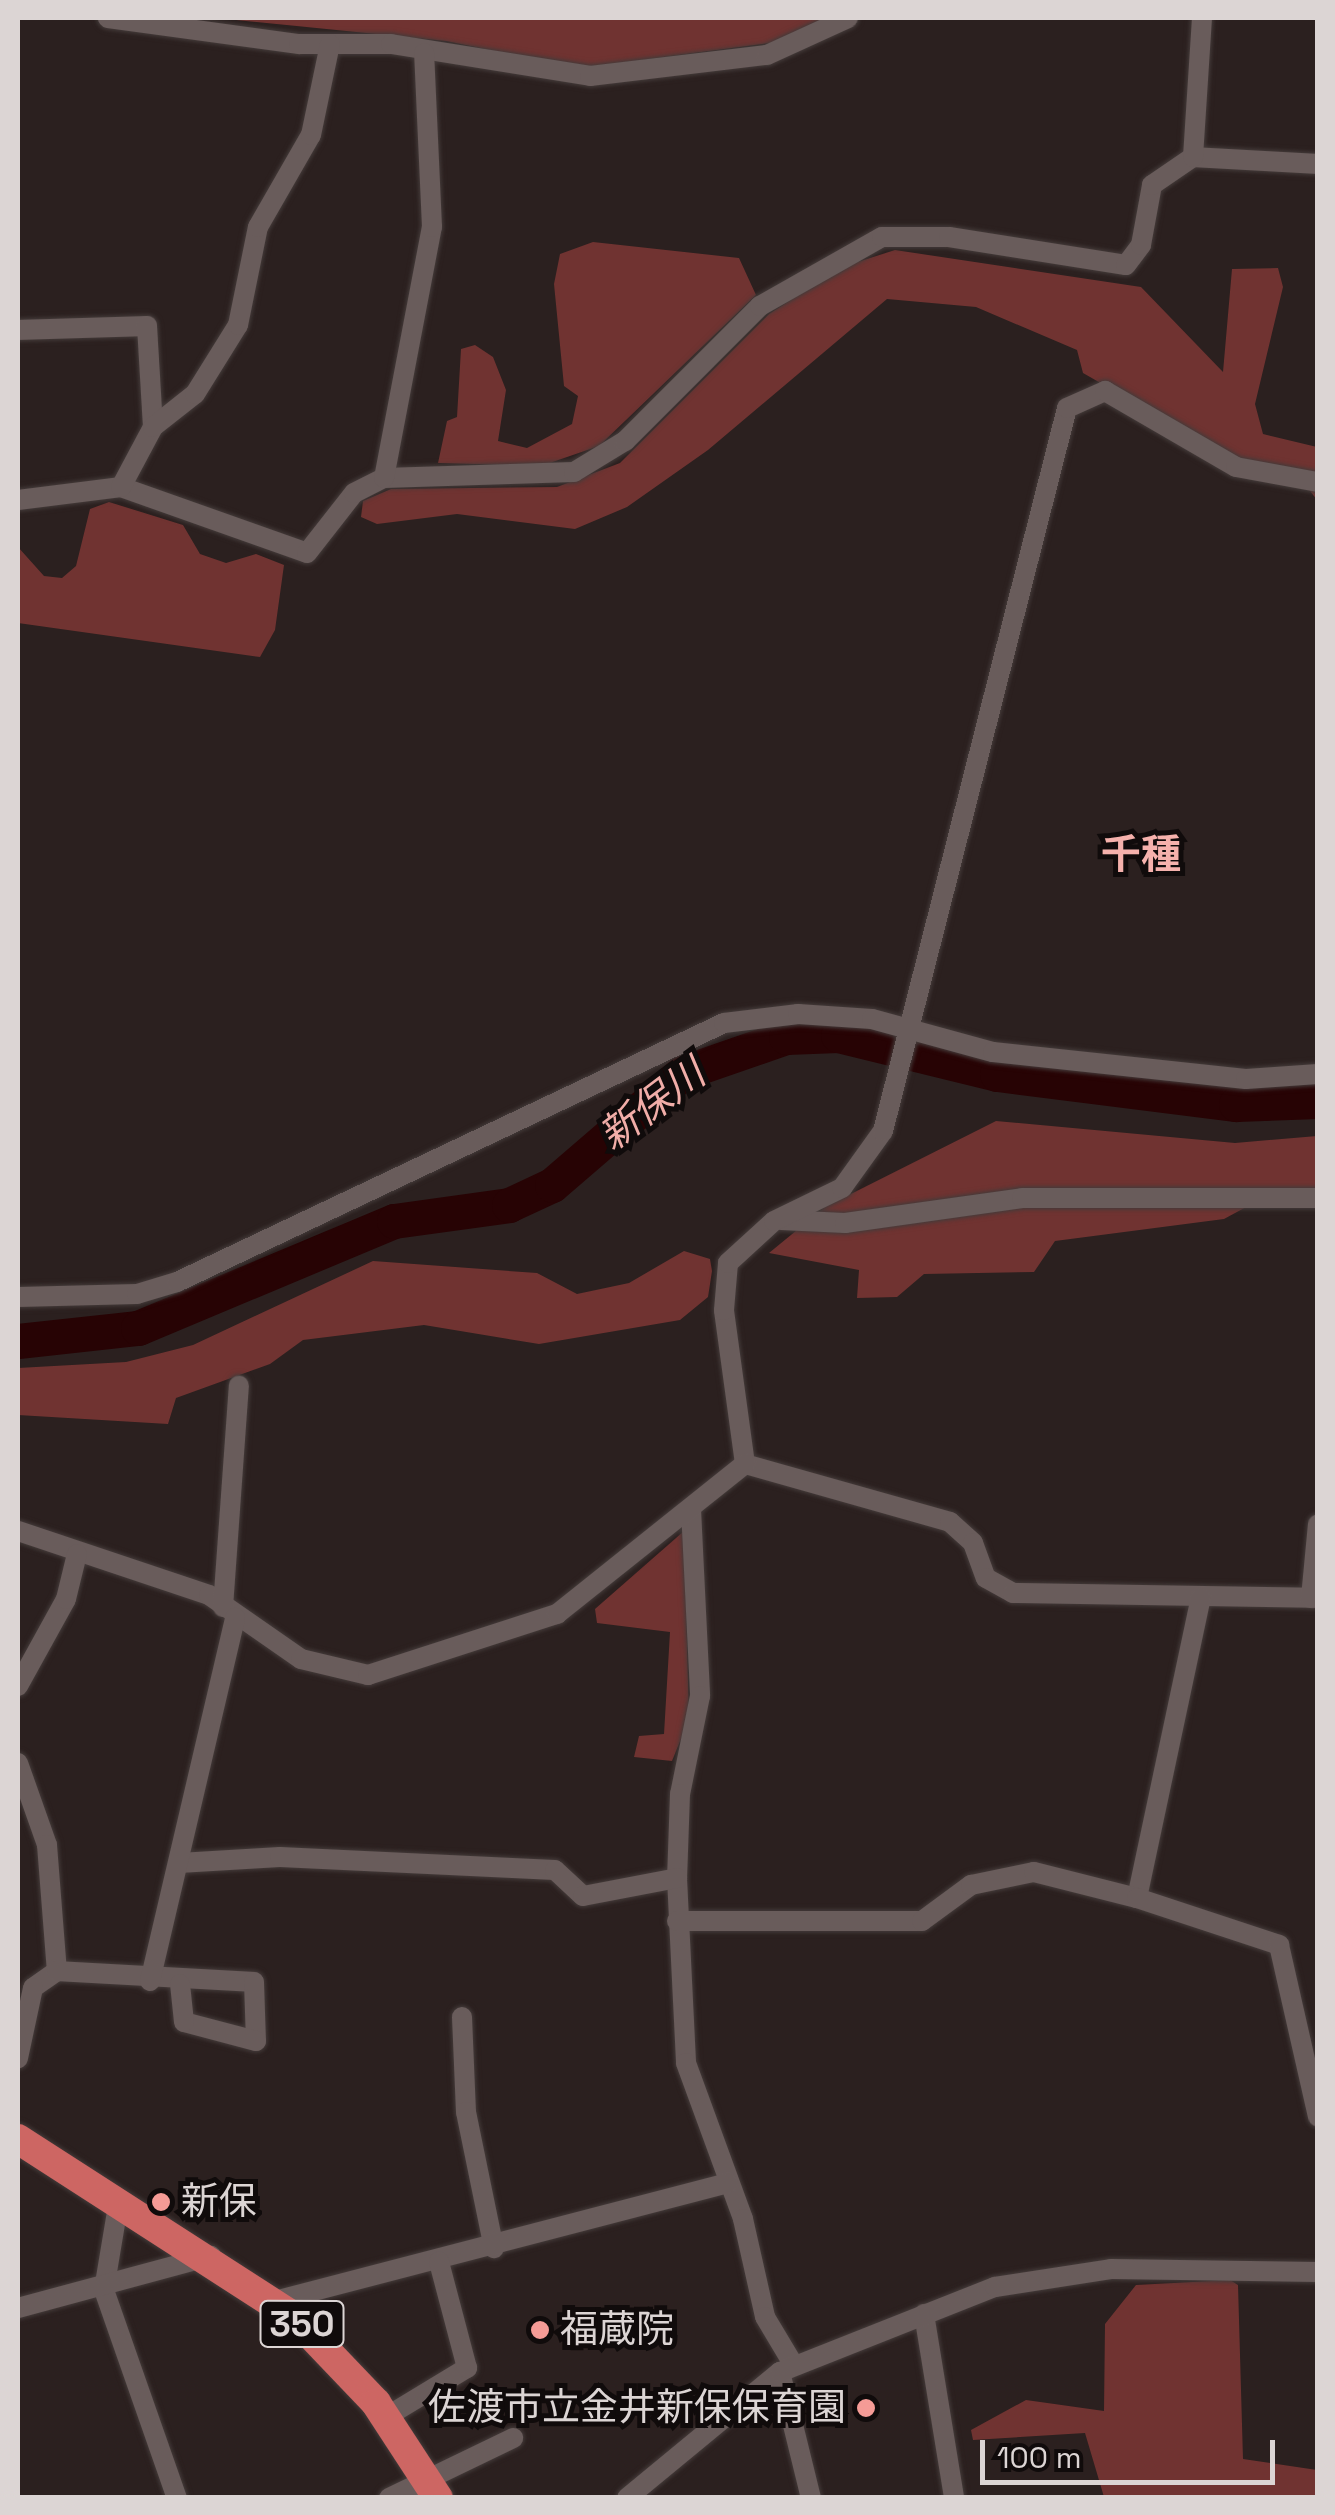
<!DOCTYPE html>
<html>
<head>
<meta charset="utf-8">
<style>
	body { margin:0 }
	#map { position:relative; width:1335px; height:2515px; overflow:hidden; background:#2b201f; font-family:"Space Grotesk","Noto Sans JP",sans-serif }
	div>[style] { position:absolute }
	.green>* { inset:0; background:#703331 }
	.river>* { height:35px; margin:-17.5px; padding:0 17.5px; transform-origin:17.5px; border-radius:17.5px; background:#270304 }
	.roads { filter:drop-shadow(0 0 2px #443b3a) drop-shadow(0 0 2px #443b3a) }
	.minor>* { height:20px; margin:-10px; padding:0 10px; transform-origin:10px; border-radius:10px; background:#695c5b }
	.highway>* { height:30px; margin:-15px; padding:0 15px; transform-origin:15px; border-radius:15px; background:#cd6663 }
	.dots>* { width:28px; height:28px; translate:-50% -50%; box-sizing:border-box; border:5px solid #100b0b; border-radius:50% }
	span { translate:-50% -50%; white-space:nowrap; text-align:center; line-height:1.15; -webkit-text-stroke:10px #100b0b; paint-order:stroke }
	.shield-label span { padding:2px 8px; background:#100b0b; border:2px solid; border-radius:8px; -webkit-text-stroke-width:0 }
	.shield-label { font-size:35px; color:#dcd5d4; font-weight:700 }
	.poi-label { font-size:38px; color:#dcd5d4 }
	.left { translate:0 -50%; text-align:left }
	.right { translate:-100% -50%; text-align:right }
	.neighbourhood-label { font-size:40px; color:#f5b1ac; font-weight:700 }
	.water-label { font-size:40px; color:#f1ada8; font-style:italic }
	.frame { position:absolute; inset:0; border:20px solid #dcd5d4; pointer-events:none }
	.scale { position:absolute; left:980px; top:2440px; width:295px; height:45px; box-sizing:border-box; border:5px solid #dcd5d4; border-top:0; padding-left:12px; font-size:30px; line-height:35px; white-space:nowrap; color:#dcd5d4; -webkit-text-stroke:8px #100b0b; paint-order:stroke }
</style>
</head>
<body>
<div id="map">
	<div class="green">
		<i style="clip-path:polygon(216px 18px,828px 18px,778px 42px,580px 68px,446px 41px)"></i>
		<i style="clip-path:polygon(593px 242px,739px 258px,756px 295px,599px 446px,541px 466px,438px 463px,447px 421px,457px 417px,461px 349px,475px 345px,493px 357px,506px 390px,498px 441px,527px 448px,572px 424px,578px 396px,564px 386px,554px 284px,560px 254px)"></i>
		<i style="clip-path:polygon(895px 250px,1141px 287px,1223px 372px,1232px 269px,1278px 268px,1283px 287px,1255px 404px,1263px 434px,1317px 447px,1317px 500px,1298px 475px,1239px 462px,1083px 373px,1077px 350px,976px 307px,887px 299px,708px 450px,627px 507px,575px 529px,457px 514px,377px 524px,361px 517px,363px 501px,391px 489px,557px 487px,620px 463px,769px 314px,842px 267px)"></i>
		<i style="clip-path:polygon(109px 502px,183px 525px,200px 554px,226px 563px,256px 554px,284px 565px,275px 630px,260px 657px,18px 623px,18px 547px,44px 576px,62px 578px,76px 566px,90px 509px)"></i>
		<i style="clip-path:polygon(996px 1121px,1235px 1143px,1317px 1136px,1317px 1192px,1261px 1199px,1224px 1219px,1055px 1241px,1034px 1272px,924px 1274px,897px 1297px,857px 1298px,859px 1270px,769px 1253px,825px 1207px)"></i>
		<i style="clip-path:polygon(684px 1251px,710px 1259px,712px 1271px,708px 1297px,680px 1320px,539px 1344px,424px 1325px,303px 1340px,270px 1364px,176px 1398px,168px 1424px,18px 1415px,18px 1368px,126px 1362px,193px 1345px,373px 1261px,537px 1273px,577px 1294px,629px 1283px)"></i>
		<i style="clip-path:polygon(684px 1531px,689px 1719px,672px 1761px,634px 1757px,639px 1736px,664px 1734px,670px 1632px,597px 1623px,595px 1609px)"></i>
		<i style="clip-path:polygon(1230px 2280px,1238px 2285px,1243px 2459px,1317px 2470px,1317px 2497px,1104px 2497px,1085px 2433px,973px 2440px,971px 2430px,1026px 2400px,1104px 2411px,1105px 2324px,1136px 2285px)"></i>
	</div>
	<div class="river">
		<i style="left:18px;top:1341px;width:121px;rotate:-6.2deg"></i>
		<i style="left:138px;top:1328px;width:277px;rotate:-22.7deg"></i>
		<i style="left:394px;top:1221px;width:116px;rotate:-7.9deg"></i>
		<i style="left:509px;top:1205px;width:47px;rotate:-24.9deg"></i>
		<i style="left:552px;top:1185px;width:172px;rotate:-40.7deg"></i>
		<i style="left:682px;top:1073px;width:110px;rotate:-19.1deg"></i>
		<i style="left:786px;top:1037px;width:52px;rotate:-2.2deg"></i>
		<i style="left:838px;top:1035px;width:164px;rotate:13.8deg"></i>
		<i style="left:997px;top:1074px;width:241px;rotate:7.2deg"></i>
		<i style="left:1236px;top:1104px;width:82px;rotate:-2.1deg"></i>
	</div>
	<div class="roads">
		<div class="minor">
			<i style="left:108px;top:18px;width:193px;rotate:7.8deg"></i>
			<i style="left:299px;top:44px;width:92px"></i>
			<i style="left:391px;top:44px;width:202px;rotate:9.1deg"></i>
			<i style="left:590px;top:76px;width:178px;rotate:-6.8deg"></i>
			<i style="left:767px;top:55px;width:89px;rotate:-24.6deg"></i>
			<i style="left:1193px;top:157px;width:125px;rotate:3.2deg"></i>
			<i style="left:18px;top:330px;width:129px;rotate:-1.8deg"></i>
			<i style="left:147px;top:326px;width:101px;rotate:86.6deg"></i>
			<i style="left:384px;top:478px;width:190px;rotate:-1.8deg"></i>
			<i style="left:574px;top:472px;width:60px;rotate:-31.3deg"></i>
			<i style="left:625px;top:441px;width:191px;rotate:-45deg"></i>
			<i style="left:760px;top:306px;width:140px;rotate:-29.5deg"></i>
			<i style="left:882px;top:237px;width:67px"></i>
			<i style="left:949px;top:237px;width:179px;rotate:9deg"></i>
			<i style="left:1126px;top:265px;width:25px;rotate:-53deg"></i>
			<i style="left:1141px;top:245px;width:61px;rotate:-79.6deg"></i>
			<i style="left:1152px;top:185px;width:50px;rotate:-34.3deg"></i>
			<i style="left:1193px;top:157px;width:139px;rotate:-86.3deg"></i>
			<i style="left:121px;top:487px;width:197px;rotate:19.5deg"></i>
			<i style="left:307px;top:553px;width:76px;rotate:-51.9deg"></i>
			<i style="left:354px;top:493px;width:34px;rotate:-27deg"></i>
			<i style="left:384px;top:478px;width:256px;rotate:-79.2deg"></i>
			<i style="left:432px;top:227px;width:174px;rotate:-92.6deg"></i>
			<i style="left:18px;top:500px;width:104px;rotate:-7.2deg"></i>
			<i style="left:121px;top:487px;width:68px;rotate:-61.9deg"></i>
			<i style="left:153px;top:427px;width:53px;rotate:-38.2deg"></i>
			<i style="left:195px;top:394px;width:81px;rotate:-58.1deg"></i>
			<i style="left:238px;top:325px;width:100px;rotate:-78.5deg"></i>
			<i style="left:258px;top:227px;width:106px;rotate:-60.1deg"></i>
			<i style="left:311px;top:135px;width:93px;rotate:-78.2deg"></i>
			<i style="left:781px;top:1220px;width:64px;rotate:2.7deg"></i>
			<i style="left:845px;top:1223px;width:179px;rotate:-8deg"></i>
			<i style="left:1022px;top:1198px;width:296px"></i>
			<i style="left:18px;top:1297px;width:119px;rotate:-1.4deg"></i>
			<i style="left:137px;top:1294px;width:42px;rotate:-16.7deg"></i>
			<i style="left:177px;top:1282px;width:605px;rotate:-25.34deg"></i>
			<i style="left:724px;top:1023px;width:75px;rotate:-6.9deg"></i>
			<i style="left:798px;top:1014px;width:74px;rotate:3.9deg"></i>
			<i style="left:872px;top:1019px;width:125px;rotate:15.3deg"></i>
			<i style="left:993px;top:1052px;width:254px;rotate:6.1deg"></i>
			<i style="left:1246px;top:1079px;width:72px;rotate:-4deg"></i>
			<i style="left:745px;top:1464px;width:155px;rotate:-97.8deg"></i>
			<i style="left:724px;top:1310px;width:47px;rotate:-85.1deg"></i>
			<i style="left:728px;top:1263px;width:62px;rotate:-42.4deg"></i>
			<i style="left:774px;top:1221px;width:76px;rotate:-25.9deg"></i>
			<i style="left:842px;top:1188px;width:70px;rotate:-54.3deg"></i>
			<i style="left:883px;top:1131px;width:746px;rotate:-75.72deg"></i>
			<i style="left:1067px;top:408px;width:42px;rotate:-24.1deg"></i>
			<i style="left:1105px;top:391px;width:151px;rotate:30.1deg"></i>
			<i style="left:1236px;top:467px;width:83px;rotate:10.4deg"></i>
			<i style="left:745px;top:1464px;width:213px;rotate:15.8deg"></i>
			<i style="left:950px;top:1522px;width:31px;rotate:42deg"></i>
			<i style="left:973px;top:1543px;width:37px;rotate:70deg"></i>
			<i style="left:986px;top:1578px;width:31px;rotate:29deg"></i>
			<i style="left:1013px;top:1593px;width:305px;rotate:0.9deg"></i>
			<i style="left:691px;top:1509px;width:187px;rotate:87.2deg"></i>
			<i style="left:700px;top:1696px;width:100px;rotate:101.5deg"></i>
			<i style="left:680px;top:1794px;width:84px;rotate:92deg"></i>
			<i style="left:677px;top:1878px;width:185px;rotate:87.2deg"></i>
			<i style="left:686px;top:2063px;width:166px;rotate:69.9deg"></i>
			<i style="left:743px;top:2219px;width:100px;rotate:77.3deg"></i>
			<i style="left:765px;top:2317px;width:55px;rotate:59.2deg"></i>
			<i style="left:18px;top:1531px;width:201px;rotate:18.5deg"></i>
			<i style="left:209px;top:1595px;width:112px;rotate:34.8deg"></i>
			<i style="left:301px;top:1659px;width:69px;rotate:13.4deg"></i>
			<i style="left:368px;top:1675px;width:199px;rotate:-17.9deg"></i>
			<i style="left:557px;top:1614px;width:241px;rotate:-38.6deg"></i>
			<i style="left:1311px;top:1598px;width:74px;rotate:-84.6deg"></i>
			<i style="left:223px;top:1607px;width:222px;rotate:-85.9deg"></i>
			<i style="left:18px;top:1686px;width:99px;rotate:-61.1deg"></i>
			<i style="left:66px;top:1599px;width:46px;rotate:-76.3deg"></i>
			<i style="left:18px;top:1763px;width:87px;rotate:70.5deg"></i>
			<i style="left:47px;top:1845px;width:126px;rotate:85.5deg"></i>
			<i style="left:57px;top:1971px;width:29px;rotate:145deg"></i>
			<i style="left:33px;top:1988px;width:72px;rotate:102.1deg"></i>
			<i style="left:179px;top:1863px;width:101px;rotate:-3.4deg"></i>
			<i style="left:280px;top:1857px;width:275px;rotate:2.7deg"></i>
			<i style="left:555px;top:1870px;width:38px;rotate:43deg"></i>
			<i style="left:583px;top:1896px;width:96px;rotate:-10.8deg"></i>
			<i style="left:1137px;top:1898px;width:307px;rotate:-78deg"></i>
			<i style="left:677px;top:1921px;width:245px"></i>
			<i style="left:922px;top:1921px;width:61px;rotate:-36.3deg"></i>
			<i style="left:971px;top:1885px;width:64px;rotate:-11.7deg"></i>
			<i style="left:1034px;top:1872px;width:106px;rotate:14.2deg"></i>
			<i style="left:1137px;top:1898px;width:150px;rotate:18.3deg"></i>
			<i style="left:1279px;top:1945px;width:176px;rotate:77.2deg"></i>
			<i style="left:57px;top:1971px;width:197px;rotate:3.2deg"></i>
			<i style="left:254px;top:1982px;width:59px;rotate:88.1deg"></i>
			<i style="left:256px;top:2041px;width:74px;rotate:-165.2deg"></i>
			<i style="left:184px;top:2022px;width:38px;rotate:-96deg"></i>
			<i style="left:150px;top:1981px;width:373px;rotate:-76.8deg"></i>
			<i style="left:462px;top:2017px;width:95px;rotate:87.6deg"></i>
			<i style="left:466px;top:2112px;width:139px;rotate:78.4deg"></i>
			<i style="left:119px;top:2200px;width:91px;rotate:99.5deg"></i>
			<i style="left:104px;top:2290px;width:220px;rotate:70.7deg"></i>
			<i style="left:275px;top:2301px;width:468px;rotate:-14.6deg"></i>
			<i style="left:18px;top:2308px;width:200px;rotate:-15.1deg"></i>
			<i style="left:924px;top:2314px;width:186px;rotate:80.7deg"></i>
			<i style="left:780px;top:2372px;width:130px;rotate:76.2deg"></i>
			<i style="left:386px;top:2417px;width:95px;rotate:-31.2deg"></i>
			<i style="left:467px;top:2368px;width:110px;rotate:-104.8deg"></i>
			<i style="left:389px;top:2498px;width:138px;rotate:-25.8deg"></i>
			<i style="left:627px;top:2498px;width:198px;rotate:-39.5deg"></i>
			<i style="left:780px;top:2372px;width:231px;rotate:-21.6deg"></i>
			<i style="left:995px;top:2287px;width:117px;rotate:-8.8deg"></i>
			<i style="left:1111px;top:2269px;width:207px;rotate:0.8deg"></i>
		</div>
		<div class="highway">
			<i style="left:18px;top:2139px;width:327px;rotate:32.8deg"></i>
			<i style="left:293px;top:2316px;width:120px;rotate:46.3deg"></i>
			<i style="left:376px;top:2403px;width:113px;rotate:56.9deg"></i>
		</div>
	</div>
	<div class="dots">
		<i style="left:161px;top:2202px;background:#f59b96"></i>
		<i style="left:540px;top:2330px;background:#f59b96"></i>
		<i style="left:866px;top:2408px;background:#f59b96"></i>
	</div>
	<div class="shield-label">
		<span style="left:302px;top:2324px">350</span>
	</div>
	<div class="poi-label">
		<span class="left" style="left:181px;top:2202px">新保</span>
		<span class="left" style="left:560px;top:2330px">福蔵院</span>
		<span class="right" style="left:846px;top:2408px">佐渡市立金井新保保育園</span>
	</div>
	<div class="neighbourhood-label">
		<span style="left:1141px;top:855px">千種</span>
	</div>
	<div class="water-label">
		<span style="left:652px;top:1105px;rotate:-37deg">新保川</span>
	</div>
	<div class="frame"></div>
	<div class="scale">100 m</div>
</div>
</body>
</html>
